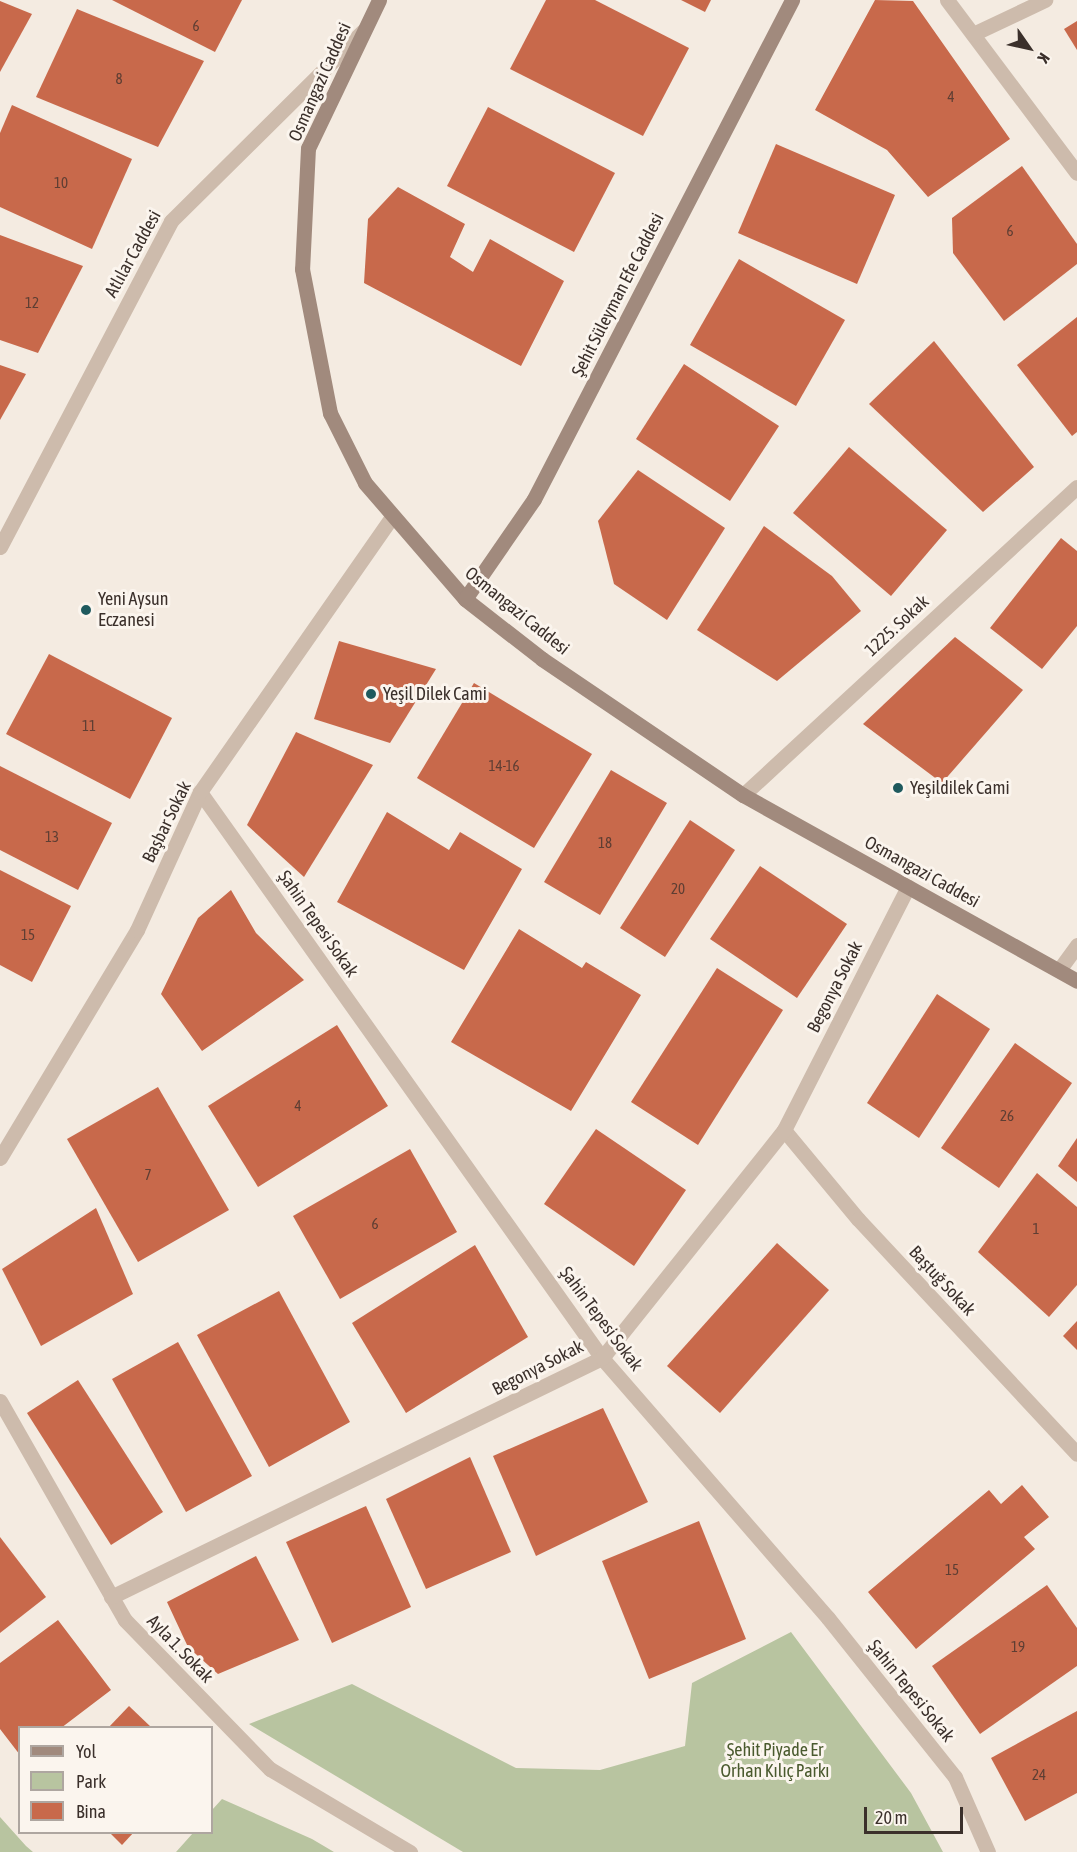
<!DOCTYPE html>
<html>
<head>
<meta charset="utf-8">
<style>
	body { margin:0 }
	#map { position:relative; width:1077px; height:1852px; overflow:hidden; background:#f4ebe1; font-family:"Asap Condensed",sans-serif }
	div>[style] { position:absolute }
	.green>* { inset:0; background:#b8c4a0 }
	.building>* { inset:0; background:#c8694b }
	.street>* { height:15px; margin:-7.5px; padding:0 7.5px; transform-origin:7.5px; border-radius:7.5px; background:#cdbbac }
	.secondary>* { height:15px; margin:-7.5px; padding:0 7.5px; transform-origin:7.5px; border-radius:7.5px; background:#a18a7d }
	.dots>* { width:16px; height:16px; translate:-50% -50%; box-sizing:border-box; border:3px solid #fbf5ee; border-radius:50% }
	span { translate:-50% -50%; white-space:nowrap; text-align:center; line-height:1.15; -webkit-text-stroke:6px #fbf5ee; paint-order:stroke }
	.number-label { font-size:15px; color:#5e3e33 }
	.number-label span { -webkit-text-stroke-width:0 }
	.street-label { font-size:18px; color:#3b302b }
	.poi-label { font-size:18px; color:#3b302b }
	.left { translate:0 -50%; text-align:left }
	.park-label { font-size:18px; color:#4a5a2e }
	.legend { position:absolute; left:18px; top:1726px; width:195px; height:108px; box-sizing:border-box; background:#fbf5ee; border:2px solid #aea6a0; margin:0; padding:8px 10px; list-style:none; font-size:18px; color:#3b302b }
	.legend li { display:flex; align-items:center; gap:12px; height:30px }
	.legend b { width:30px; border:2px solid #aea6a0 }
	.north { position:absolute; left:999px; top:18px; width:60px; height:60px; -webkit-text-stroke:4px #fbf5ee; paint-order:stroke; rotate:124deg; font-size:16px; font-weight:700; line-height:24px; text-align:center; color:#3b302b }
	.north::after { content:''; display:block; margin:auto; width:21px; height:27px; background:#3b302b; clip-path:polygon(50% 0,100% 100%,50% 72%,0 100%) }
	.scale { position:absolute; left:864px; top:1807px; width:99px; height:27px; box-sizing:border-box; border:3px solid #3b302b; border-top:0; padding-left:8px; font-size:18px; line-height:21px; white-space:nowrap; color:#3b302b; -webkit-text-stroke:4px #fbf5ee; paint-order:stroke }
</style>
</head>
<body>
<div id="map">
	<div class="green">
		<i style="clip-path:polygon(791px 1632px,911px 1793px,943px 1852px,463px 1852px,249px 1724px,352px 1684px,516px 1768px,600px 1770px,685px 1746px,692px 1683px)"></i>
		<i style="clip-path:polygon(222px 1799px,312px 1839px,334px 1852px,176px 1852px,193px 1833px,212px 1832px,212px 1810px)"></i>
		<i style="clip-path:polygon(0 1817px,26px 1846px,33px 1852px,0 1852px)"></i>
	</div>
	<div class="building">
		<i style="clip-path:polygon(112px 0,242px 0,215px 52px)"></i>
		<i style="clip-path:polygon(546px 0,595px 0,689px 48px,643px 136px,510px 69px)"></i>
		<i style="clip-path:polygon(681px 0,711px 0,705px 12px)"></i>
		<i style="clip-path:polygon(875px 0,913px 1px,1010px 139px,928px 197px,887px 150px,815px 110px)"></i>
		<i style="clip-path:polygon(0 1px,32px 14px,0 72px)"></i>
		<i style="clip-path:polygon(77px 9px,204px 61px,158px 147px,36px 97px)"></i>
		<i style="clip-path:polygon(1077px 21px,1077px 50px,1064px 29px)"></i>
		<i style="clip-path:polygon(12px 105px,132px 159px,92px 249px,0 207px,0 133px)"></i>
		<i style="clip-path:polygon(488px 107px,615px 173px,574px 252px,447px 186px)"></i>
		<i style="clip-path:polygon(776px 144px,895px 195px,857px 284px,738px 233px)"></i>
		<i style="clip-path:polygon(1022px 166px,1077px 244px,1077px 264px,1004px 321px,953px 253px,952px 218px)"></i>
		<i style="clip-path:polygon(398px 187px,465px 224px,450px 257px,473px 272px,490px 239px,564px 281px,521px 366px,364px 283px,368px 219px)"></i>
		<i style="clip-path:polygon(0 235px,83px 266px,38px 353px,0 340px)"></i>
		<i style="clip-path:polygon(739px 259px,845px 320px,796px 406px,690px 345px)"></i>
		<i style="clip-path:polygon(1077px 317px,1077px 432px,1072px 436px,1017px 365px)"></i>
		<i style="clip-path:polygon(934px 341px,1034px 467px,983px 512px,869px 404px)"></i>
		<i style="clip-path:polygon(684px 364px,779px 426px,730px 501px,636px 439px)"></i>
		<i style="clip-path:polygon(0 365px,26px 374px,0 420px)"></i>
		<i style="clip-path:polygon(849px 447px,947px 530px,891px 596px,793px 513px)"></i>
		<i style="clip-path:polygon(638px 470px,725px 528px,667px 620px,614px 584px,598px 521px)"></i>
		<i style="clip-path:polygon(764px 526px,832px 576px,861px 611px,777px 681px,697px 630px)"></i>
		<i style="clip-path:polygon(1061px 538px,1077px 551px,1077px 626px,1042px 669px,990px 628px)"></i>
		<i style="clip-path:polygon(955px 637px,1023px 690px,942px 783px,863px 724px)"></i>
		<i style="clip-path:polygon(339px 641px,436px 669px,390px 743px,314px 719px)"></i>
		<i style="clip-path:polygon(49px 654px,172px 718px,130px 799px,6px 734px)"></i>
		<i style="clip-path:polygon(474px 683px,592px 754px,534px 848px,417px 778px)"></i>
		<i style="clip-path:polygon(296px 732px,373px 765px,304px 877px,247px 825px)"></i>
		<i style="clip-path:polygon(0 766px,112px 823px,78px 890px,0 850px)"></i>
		<i style="clip-path:polygon(611px 770px,667px 803px,600px 915px,544px 882px)"></i>
		<i style="clip-path:polygon(387px 812px,449px 850px,460px 832px,522px 869px,464px 970px,337px 902px)"></i>
		<i style="clip-path:polygon(690px 820px,735px 850px,665px 957px,620px 928px)"></i>
		<i style="clip-path:polygon(760px 866px,847px 924px,797px 998px,710px 939px)"></i>
		<i style="clip-path:polygon(0 870px,71px 906px,32px 982px,0 965px)"></i>
		<i style="clip-path:polygon(231px 890px,256px 933px,304px 980px,202px 1051px,161px 994px,198px 918px)"></i>
		<i style="clip-path:polygon(519px 929px,582px 968px,586px 962px,641px 995px,571px 1111px,451px 1042px)"></i>
		<i style="clip-path:polygon(717px 968px,783px 1010px,698px 1145px,631px 1102px)"></i>
		<i style="clip-path:polygon(937px 994px,990px 1029px,919px 1138px,867px 1103px)"></i>
		<i style="clip-path:polygon(337px 1025px,388px 1106px,258px 1187px,208px 1106px)"></i>
		<i style="clip-path:polygon(1015px 1043px,1072px 1083px,999px 1188px,941px 1148px)"></i>
		<i style="clip-path:polygon(158px 1087px,229px 1210px,138px 1262px,67px 1139px)"></i>
		<i style="clip-path:polygon(596px 1129px,686px 1190px,634px 1266px,544px 1204px)"></i>
		<i style="clip-path:polygon(1077px 1138px,1077px 1182px,1058px 1166px)"></i>
		<i style="clip-path:polygon(410px 1149px,457px 1232px,340px 1299px,293px 1216px)"></i>
		<i style="clip-path:polygon(1037px 1173px,1077px 1207px,1077px 1285px,1049px 1317px,978px 1252px)"></i>
		<i style="clip-path:polygon(96px 1208px,133px 1294px,41px 1346px,2px 1269px)"></i>
		<i style="clip-path:polygon(777px 1243px,829px 1290px,720px 1413px,667px 1366px)"></i>
		<i style="clip-path:polygon(475px 1245px,528px 1337px,406px 1413px,352px 1323px)"></i>
		<i style="clip-path:polygon(279px 1291px,350px 1422px,269px 1467px,197px 1335px)"></i>
		<i style="clip-path:polygon(1077px 1321px,1077px 1350px,1063px 1336px)"></i>
		<i style="clip-path:polygon(178px 1342px,252px 1476px,186px 1512px,112px 1379px)"></i>
		<i style="clip-path:polygon(78px 1380px,163px 1512px,111px 1545px,27px 1413px)"></i>
		<i style="clip-path:polygon(603px 1408px,648px 1502px,536px 1556px,493px 1456px)"></i>
		<i style="clip-path:polygon(470px 1457px,511px 1552px,426px 1589px,386px 1499px)"></i>
		<i style="clip-path:polygon(1022px 1485px,1049px 1517px,1024px 1537px,1035px 1549px,916px 1649px,868px 1592px,989px 1490px,1001px 1504px)"></i>
		<i style="clip-path:polygon(366px 1506px,411px 1607px,332px 1643px,286px 1542px)"></i>
		<i style="clip-path:polygon(699px 1521px,746px 1639px,649px 1679px,602px 1561px)"></i>
		<i style="clip-path:polygon(0 1537px,46px 1597px,0 1633px)"></i>
		<i style="clip-path:polygon(256px 1556px,299px 1640px,218px 1674px,188px 1647px,167px 1602px)"></i>
		<i style="clip-path:polygon(1047px 1585px,1077px 1628px,1077px 1666px,980px 1734px,932px 1666px)"></i>
		<i style="clip-path:polygon(58px 1620px,111px 1690px,61px 1728px,20px 1728px,20px 1755px,0 1729px,0 1663px)"></i>
		<i style="clip-path:polygon(129px 1706px,152px 1728px,108px 1728px)"></i>
		<i style="clip-path:polygon(1077px 1711px,1077px 1793px,1025px 1821px,991px 1758px)"></i>
		<i style="clip-path:polygon(109px 1832px,134px 1832px,122px 1845px)"></i>
	</div>
	<div class="street">
		<i style="left:947px;top:0;width:216px;rotate:53.1deg"></i>
		<i style="left:973px;top:34px;width:80px;rotate:-25.3deg"></i>
		<i style="left:0;top:547px;width:368px;rotate:-62.3deg"></i>
		<i style="left:171px;top:221px;width:270px;rotate:-44.7deg"></i>
		<i style="left:200px;top:792px;width:694px;rotate:54.62deg"></i>
		<i style="left:602px;top:1358px;width:344px;rotate:49deg"></i>
		<i style="left:828px;top:1618px;width:203px;rotate:51.4deg"></i>
		<i style="left:955px;top:1777px;width:82px;rotate:66.3deg"></i>
		<i style="left:743px;top:795px;width:454px;rotate:-42.7deg"></i>
		<i style="left:1059px;top:970px;width:31px;rotate:-54deg"></i>
		<i style="left:784px;top:1130px;width:116px;rotate:50.3deg"></i>
		<i style="left:858px;top:1219px;width:321px;rotate:47deg"></i>
		<i style="left:0;top:1158px;width:266px;rotate:-59deg"></i>
		<i style="left:137px;top:930px;width:152px;rotate:-65.5deg"></i>
		<i style="left:200px;top:792px;width:335px;rotate:-55.1deg"></i>
		<i style="left:0;top:1401px;width:252px;rotate:60.3deg"></i>
		<i style="left:125px;top:1620px;width:208px;rotate:45.8deg"></i>
		<i style="left:270px;top:1769px;width:163px;rotate:30.7deg"></i>
		<i style="left:111px;top:1597px;width:546px;rotate:-25.96deg"></i>
		<i style="left:602px;top:1358px;width:292px;rotate:-51.4deg"></i>
		<i style="left:784px;top:1130px;width:273px;rotate:-63deg"></i>
	</div>
	<div class="secondary">
		<i style="left:379px;top:0;width:164px;rotate:115.6deg"></i>
		<i style="left:308px;top:148px;width:121px;rotate:92.8deg"></i>
		<i style="left:302px;top:269px;width:147px;rotate:79deg"></i>
		<i style="left:330px;top:413px;width:78px;rotate:63.4deg"></i>
		<i style="left:365px;top:483px;width:153px;rotate:49.2deg"></i>
		<i style="left:465px;top:599px;width:98px;rotate:37.9deg"></i>
		<i style="left:542px;top:659px;width:243px;rotate:34.1deg"></i>
		<i style="left:743px;top:795px;width:382px;rotate:29.1deg"></i>
		<i style="left:465px;top:599px;width:121px;rotate:-55.4deg"></i>
		<i style="left:534px;top:499px;width:562px;rotate:-62.66deg"></i>
	</div>
	<div class="dots">
		<i style="left:86px;top:610px;background:#1f5a5e"></i>
		<i style="left:371px;top:694px;background:#1f5a5e"></i>
		<i style="left:898px;top:788px;background:#1f5a5e"></i>
	</div>
	<div class="number-label">
		<span style="left:196px;top:26px">6</span>
		<span style="left:119px;top:79px">8</span>
		<span style="left:951px;top:97px">4</span>
		<span style="left:61px;top:183px">10</span>
		<span style="left:1010px;top:231px">6</span>
		<span style="left:32px;top:303px">12</span>
		<span style="left:89px;top:726px">11</span>
		<span style="left:504px;top:766px">14-16</span>
		<span style="left:52px;top:837px">13</span>
		<span style="left:605px;top:843px">18</span>
		<span style="left:678px;top:889px">20</span>
		<span style="left:28px;top:935px">15</span>
		<span style="left:298px;top:1106px">4</span>
		<span style="left:1007px;top:1116px">26</span>
		<span style="left:148px;top:1175px">7</span>
		<span style="left:375px;top:1224px">6</span>
		<span style="left:1036px;top:1229px">1</span>
		<span style="left:952px;top:1570px">15</span>
		<span style="left:1018px;top:1647px">19</span>
		<span style="left:1039px;top:1775px">24</span>
	</div>
	<div class="street-label">
		<span style="left:320px;top:82px;rotate:-66deg">Osmangazi Caddesi</span>
		<span style="left:133px;top:254px;rotate:-61deg">Atlılar Caddesi</span>
		<span style="left:618px;top:295px;rotate:-63deg">Şehit Süleyman Efe Caddesi</span>
		<span style="left:517px;top:611px;rotate:39deg">Osmangazi Caddesi</span>
		<span style="left:897px;top:626px;rotate:-43deg">1225. Sokak</span>
		<span style="left:167px;top:822px;rotate:-64deg">Başbar Sokak</span>
		<span style="left:922px;top:872px;rotate:29deg">Osmangazi Caddesi</span>
		<span style="left:318px;top:924px;rotate:55deg">Şahin Tepesi Sokak</span>
		<span style="left:835px;top:987px;rotate:-63deg">Begonya Sokak</span>
		<span style="left:942px;top:1281px;rotate:47deg">Baştuğ Sokak</span>
		<span style="left:601px;top:1319px;rotate:53deg">Şahin Tepesi Sokak</span>
		<span style="left:538px;top:1368px;rotate:-27deg">Begonya Sokak</span>
		<span style="left:180px;top:1649px;rotate:46deg">Ayla 1. Sokak</span>
		<span style="left:911px;top:1691px;rotate:51deg">Şahin Tepesi Sokak</span>
	</div>
	<div class="poi-label">
		<span class="left" style="left:98px;top:610px">Yeni Aysun<br>Eczanesi</span>
		<span class="left" style="left:383px;top:694px">Yeşil Dilek Cami</span>
		<span class="left" style="left:910px;top:788px">Yeşildilek Cami</span>
	</div>
	<div class="park-label">
		<span style="left:775px;top:1761px">Şehit Piyade Er<br>Orhan Kılıç Parkı</span>
	</div>
	<ul class="legend">
	<li><b style="height:8px;background:#a18a7d"></b>Yol</li>
	<li><b style="height:16px;background:#b8c4a0"></b>Park</li>
	<li><b style="height:16px;background:#c8694b"></b>Bina</li>
	</ul>
	<div class="north">K</div>
	<div class="scale">20 m</div>
</div>
</body>
</html>
